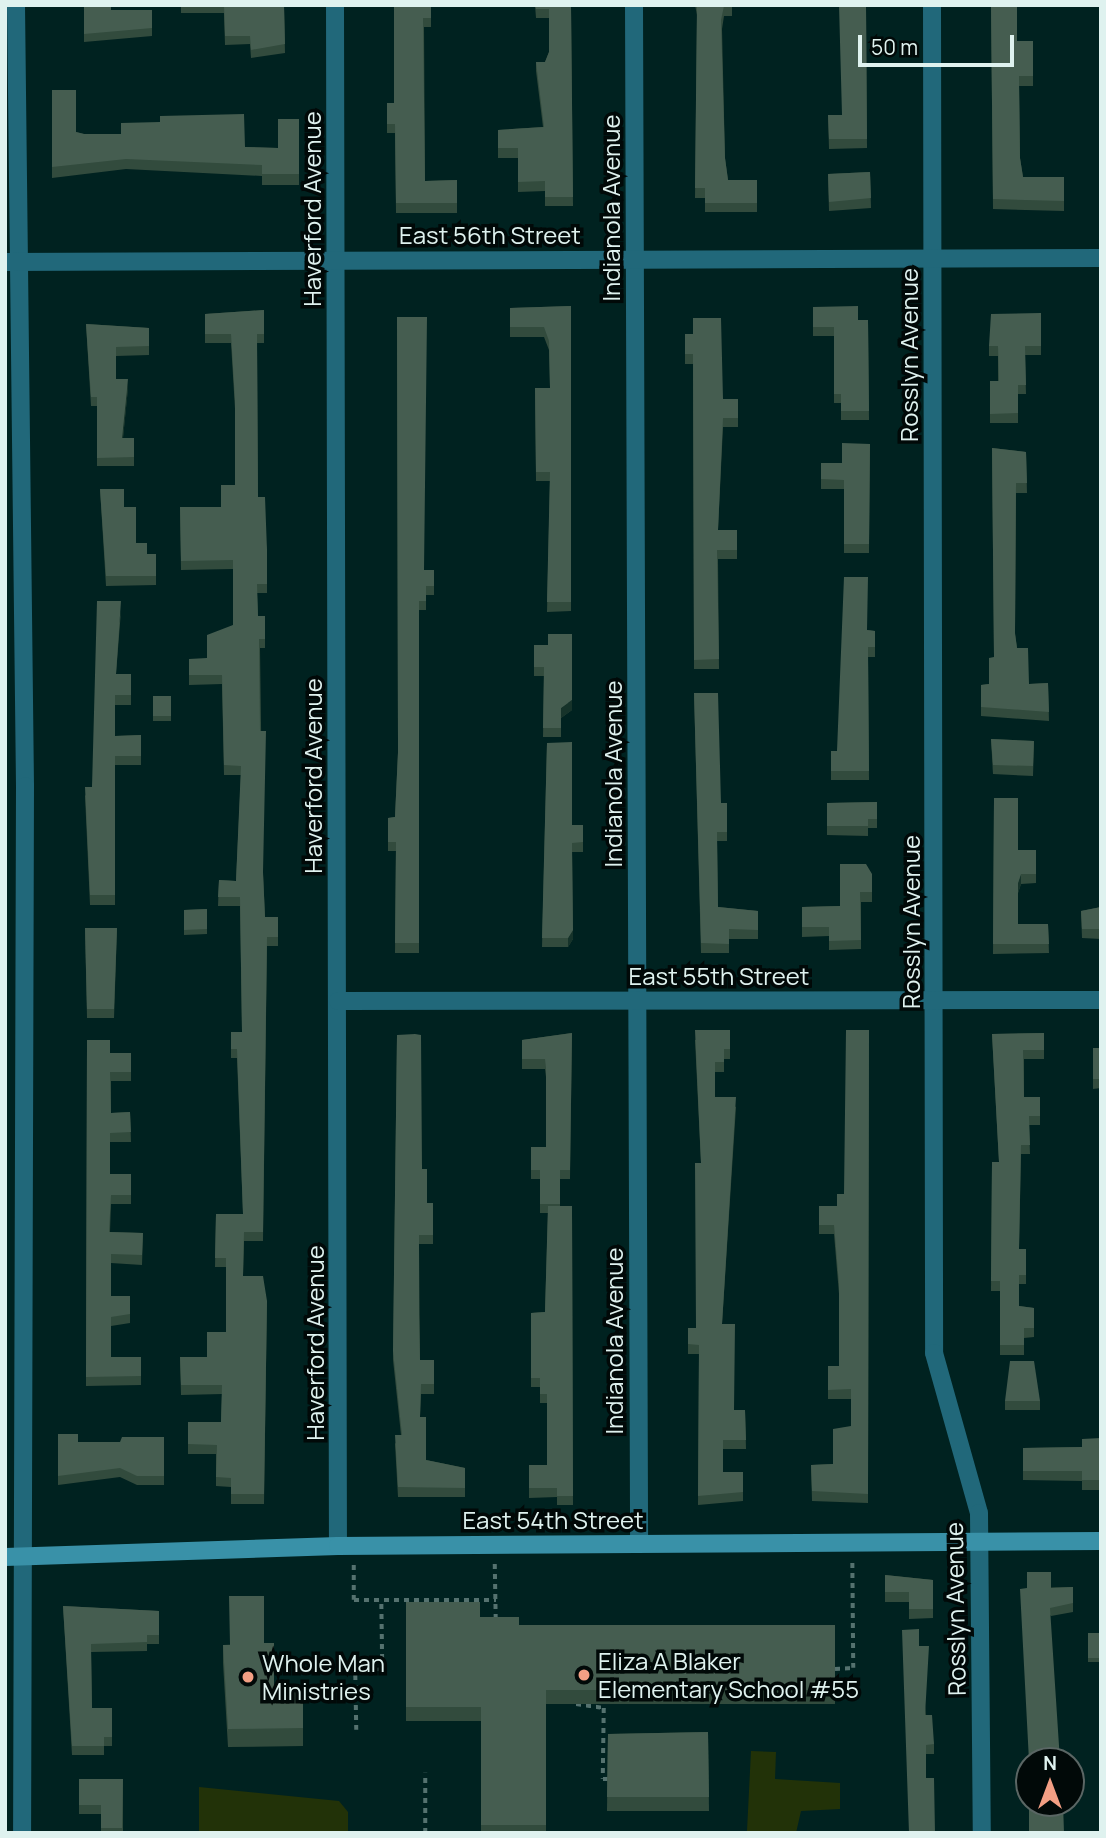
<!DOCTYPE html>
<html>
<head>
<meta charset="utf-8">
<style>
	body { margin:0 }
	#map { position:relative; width:1106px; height:1838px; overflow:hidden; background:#002220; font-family:Manrope,sans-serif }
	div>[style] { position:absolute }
	.green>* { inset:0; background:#223208 }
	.path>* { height:3.5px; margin-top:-1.75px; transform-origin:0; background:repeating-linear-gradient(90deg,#55726f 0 5px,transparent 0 10px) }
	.street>* { height:18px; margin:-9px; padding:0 9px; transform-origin:9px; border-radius:9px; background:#21687a }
	.secondary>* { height:18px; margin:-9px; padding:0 9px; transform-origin:9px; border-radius:9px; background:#3991a8 }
	.wall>* { inset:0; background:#324b3d }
	.shaded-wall>* { inset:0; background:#16332a }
	.building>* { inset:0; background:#455d50 }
	.dots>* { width:19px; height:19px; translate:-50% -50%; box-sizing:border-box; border:4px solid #010908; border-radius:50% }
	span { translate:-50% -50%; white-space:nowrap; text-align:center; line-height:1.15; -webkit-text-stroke:7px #010908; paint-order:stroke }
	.street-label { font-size:24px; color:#dff2ef }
	.poi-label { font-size:24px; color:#dff2ef }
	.left { translate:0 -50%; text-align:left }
	.frame { position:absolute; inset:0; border:7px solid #dff2ef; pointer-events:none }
	.north { position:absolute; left:1015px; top:1747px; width:70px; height:70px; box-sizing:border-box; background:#010908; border:2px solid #5a6664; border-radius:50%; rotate:0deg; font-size:19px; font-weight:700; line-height:28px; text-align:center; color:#dff2ef }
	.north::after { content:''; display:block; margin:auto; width:24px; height:32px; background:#f39f84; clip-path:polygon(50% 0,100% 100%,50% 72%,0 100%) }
	.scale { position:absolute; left:858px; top:35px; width:156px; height:32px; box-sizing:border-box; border:4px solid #dff2ef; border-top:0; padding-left:9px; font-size:21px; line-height:24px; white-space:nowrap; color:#dff2ef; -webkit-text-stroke:5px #010908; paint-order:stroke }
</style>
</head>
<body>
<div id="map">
	<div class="green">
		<i style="clip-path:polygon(751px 1751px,776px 1752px,775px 1779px,840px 1783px,840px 1809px,801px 1811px,796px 1833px,747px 1831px)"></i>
		<i style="clip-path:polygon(199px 1787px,339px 1801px,348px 1812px,348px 1833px,199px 1833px)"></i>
	</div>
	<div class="path">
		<i style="left:495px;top:1564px;width:56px;rotate:89deg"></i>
		<i style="left:354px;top:1565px;width:35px;rotate:90deg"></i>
		<i style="left:354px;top:1600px;width:142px"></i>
		<i style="left:835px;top:1669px;width:18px;rotate:-3deg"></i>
		<i style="left:853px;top:1668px;width:106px;rotate:-90.5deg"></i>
		<i style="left:576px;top:1704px;width:28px;rotate:8deg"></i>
		<i style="left:604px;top:1708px;width:71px;rotate:90.8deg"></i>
		<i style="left:603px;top:1779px;width:7px"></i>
		<i style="left:356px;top:1730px;width:60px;rotate:-91deg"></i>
		<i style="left:355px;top:1670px;width:27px;rotate:-2deg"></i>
		<i style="left:382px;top:1669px;width:69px;rotate:-90.8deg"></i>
		<i style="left:425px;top:1833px;width:60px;rotate:-90deg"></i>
	</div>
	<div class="street">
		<i style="left:16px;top:5px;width:781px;rotate:89.34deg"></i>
		<i style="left:25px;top:786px;width:1047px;rotate:90.16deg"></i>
		<i style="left:335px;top:5px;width:1541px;rotate:89.89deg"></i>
		<i style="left:634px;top:5px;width:1539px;rotate:89.81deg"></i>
		<i style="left:932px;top:5px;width:1348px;rotate:89.91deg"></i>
		<i style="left:934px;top:1353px;width:166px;rotate:74.3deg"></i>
		<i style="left:979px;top:1513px;width:320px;rotate:89.5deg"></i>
		<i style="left:5px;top:262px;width:1096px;rotate:-0.21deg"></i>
		<i style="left:338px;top:1001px;width:763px;rotate:-0.08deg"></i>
	</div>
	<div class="secondary">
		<i style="left:5px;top:1557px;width:333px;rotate:-1.9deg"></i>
		<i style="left:338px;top:1546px;width:763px;rotate:-0.38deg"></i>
	</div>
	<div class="wall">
		<i style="clip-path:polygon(84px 5px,111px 10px,152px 10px,152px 36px,84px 42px)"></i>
		<i style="clip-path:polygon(181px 5px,284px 5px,285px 53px,251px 58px,250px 44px,225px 45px,224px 13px,181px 13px)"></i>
		<i style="clip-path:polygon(394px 5px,431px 5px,431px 27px,424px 27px,425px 181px,457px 180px,457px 213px,396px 213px,395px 133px,387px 133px,387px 103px,394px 103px)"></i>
		<i style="clip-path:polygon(535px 5px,571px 5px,573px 206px,545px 206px,545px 191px,518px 192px,518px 158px,498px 158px,498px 130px,543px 127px,536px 71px,536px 62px,545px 62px,549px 52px,549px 18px,536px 18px)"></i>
		<i style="clip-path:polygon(695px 5px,732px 5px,732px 16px,724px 16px,722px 29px,725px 158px,728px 180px,757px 180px,757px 212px,705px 212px,705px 198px,695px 198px,697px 15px)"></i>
		<i style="clip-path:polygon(866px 5px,867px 148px,829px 149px,828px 115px,842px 115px)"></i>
		<i style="clip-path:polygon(991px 5px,1017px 41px,1033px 41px,1033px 86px,1019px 86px,1020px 158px,1023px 177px,1064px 177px,1064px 211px,993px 209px)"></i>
		<i style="clip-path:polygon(52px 90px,76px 132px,84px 134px,245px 147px,278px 148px,299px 119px,299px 185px,262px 185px,262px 176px,126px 169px,52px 178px)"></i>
		<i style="clip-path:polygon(870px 172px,871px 208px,829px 211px,828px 174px)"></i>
		<i style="clip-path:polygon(571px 306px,571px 611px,547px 612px,550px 481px,536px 481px,535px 388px,550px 388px,549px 350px,544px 337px,510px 337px,510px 308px)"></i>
		<i style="clip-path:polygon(813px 307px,858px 320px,868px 320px,869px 420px,841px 420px,841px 403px,834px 403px,834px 336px,813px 336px)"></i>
		<i style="clip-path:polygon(264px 310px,264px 343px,257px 343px,258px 497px,267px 550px,267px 593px,257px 593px,258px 616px,265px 616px,265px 648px,260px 648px,263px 874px,265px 917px,278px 917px,278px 946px,267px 946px,263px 1241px,244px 1241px,243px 1276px,267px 1301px,264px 1504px,231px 1504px,231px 1487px,216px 1486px,216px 1454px,188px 1454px,188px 1422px,221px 1422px,222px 1394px,181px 1395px,180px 1357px,207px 1357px,226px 1332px,226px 1267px,215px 1267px,216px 1214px,243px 1214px,237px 1058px,231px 1058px,231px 1042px,242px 1032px,240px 906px,218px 906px,219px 880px,236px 881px,241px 775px,224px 775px,222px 684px,189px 685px,189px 668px,207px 658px,233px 625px,233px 569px,181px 570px,180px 507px,221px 507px,235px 485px,235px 409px,231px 343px,205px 343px,205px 314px)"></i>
		<i style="clip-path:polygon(1041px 313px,1041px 355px,1025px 355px,1026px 394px,1018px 394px,1018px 423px,990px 423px,990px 381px,998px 381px,998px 356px,989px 356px,989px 346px)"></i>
		<i style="clip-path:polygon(397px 317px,424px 570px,434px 570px,434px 595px,426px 595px,426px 610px,419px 610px,419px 953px,395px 953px,396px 851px,388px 851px,388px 818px,395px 817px,398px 753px)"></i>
		<i style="clip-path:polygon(86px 324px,149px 328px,149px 355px,116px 356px,116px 379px,128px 388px,123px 438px,134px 438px,134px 466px,97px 466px,97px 406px,91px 406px)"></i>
		<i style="clip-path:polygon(685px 334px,723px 399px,738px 399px,738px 427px,723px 427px,718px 530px,737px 530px,737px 559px,718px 559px,719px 669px,694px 669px,693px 364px,685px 364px)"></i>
		<i style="clip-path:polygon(870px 444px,869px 553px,844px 553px,844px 489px,821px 489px,821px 463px,842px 463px)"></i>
		<i style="clip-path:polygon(992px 448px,1026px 452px,1027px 493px,1016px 493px,1015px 634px,1017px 648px,1029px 684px,1048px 683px,1049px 721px,981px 716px,981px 685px,989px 684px,994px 657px)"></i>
		<i style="clip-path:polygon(100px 489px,124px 507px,136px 543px,147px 554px,156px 554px,156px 585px,106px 586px)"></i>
		<i style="clip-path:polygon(121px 611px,116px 674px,131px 674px,131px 705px,115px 705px,115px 736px,141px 735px,141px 765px,115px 765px,115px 905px,90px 905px,85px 796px,92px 787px)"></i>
		<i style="clip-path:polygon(867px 630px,875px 631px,875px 657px,868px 657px,869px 780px,831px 780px,831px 751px,837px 751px)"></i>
		<i style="clip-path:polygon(534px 645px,572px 710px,561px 718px,561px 737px,543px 737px,544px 676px,534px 676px)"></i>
		<i style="clip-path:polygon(694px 693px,721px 803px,727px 803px,727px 841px,717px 841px,718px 907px,758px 911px,758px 939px,729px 939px,729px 953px,701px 953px)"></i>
		<i style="clip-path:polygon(153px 696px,171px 696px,171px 721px,153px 721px)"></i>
		<i style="clip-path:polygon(991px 739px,1034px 741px,1033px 776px,993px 774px)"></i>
		<i style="clip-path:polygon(547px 743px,572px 825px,583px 825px,583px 852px,572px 852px,573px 939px,568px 947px,542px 947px)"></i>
		<i style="clip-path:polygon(994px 798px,1018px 850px,1036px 874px,1036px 883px,1021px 884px,1018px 893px,1018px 924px,1048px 924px,1049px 953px,993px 954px)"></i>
		<i style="clip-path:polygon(877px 802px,877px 828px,868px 828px,868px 836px,827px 835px,827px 803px)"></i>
		<i style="clip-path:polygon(872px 874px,872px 902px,861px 902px,861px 949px,829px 950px,829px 936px,802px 937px,802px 907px,840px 906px)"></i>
		<i style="clip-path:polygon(1101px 907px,1101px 939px,1082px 938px,1081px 911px)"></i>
		<i style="clip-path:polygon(207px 909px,207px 934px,184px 935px,184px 910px)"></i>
		<i style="clip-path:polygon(85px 928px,117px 928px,114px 1018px,87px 1018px)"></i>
		<i style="clip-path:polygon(730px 1030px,730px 1059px,724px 1059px,724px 1072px,715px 1072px,715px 1097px,736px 1107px,722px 1324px,734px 1410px,745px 1410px,746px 1449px,723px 1449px,723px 1472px,743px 1472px,743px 1501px,698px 1505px,699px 1354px,688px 1354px,688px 1328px,696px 1328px,701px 1163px,695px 1040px)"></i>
		<i style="clip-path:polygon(869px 1030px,868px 1503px,812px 1501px,811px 1465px,833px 1464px,851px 1426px,851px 1399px,828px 1399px,828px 1366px,839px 1366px,839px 1294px,834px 1234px,819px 1234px,819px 1206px,837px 1206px,844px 1194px)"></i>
		<i style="clip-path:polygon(572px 1033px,570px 1179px,560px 1179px,560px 1206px,572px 1206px,573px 1505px,557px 1505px,557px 1497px,529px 1498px,529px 1465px,547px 1465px,547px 1403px,540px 1403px,540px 1387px,531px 1387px,531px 1313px,545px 1312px,548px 1213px,540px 1213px,540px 1179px,531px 1179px,531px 1147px,546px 1147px,546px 1077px,545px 1069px,522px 1069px,522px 1040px)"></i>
		<i style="clip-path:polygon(1044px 1033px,1044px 1059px,1024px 1059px,1024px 1097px,1040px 1116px,1040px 1125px,1029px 1125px,1030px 1154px,1021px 1154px,1019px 1249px,1026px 1249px,1026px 1284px,1019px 1284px,1019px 1306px,1034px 1308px,1034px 1337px,1024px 1338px,1024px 1355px,1000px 1355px,1000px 1291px,991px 1291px,992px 1162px,999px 1162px,992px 1034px)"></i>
		<i style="clip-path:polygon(397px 1035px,427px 1203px,433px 1203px,433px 1244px,419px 1244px,420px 1360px,434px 1360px,434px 1394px,421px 1394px,420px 1417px,426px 1460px,465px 1468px,465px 1497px,398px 1497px,395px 1444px,401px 1435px,393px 1360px)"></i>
		<i style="clip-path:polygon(87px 1040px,110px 1053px,131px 1053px,131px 1081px,111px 1081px,111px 1113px,130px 1112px,131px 1142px,110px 1142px,110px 1174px,131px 1174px,131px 1204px,111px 1204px,110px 1232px,143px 1233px,142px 1265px,111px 1263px,111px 1296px,130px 1296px,130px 1323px,111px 1326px,111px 1357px,141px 1357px,141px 1385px,86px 1386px)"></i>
		<i style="clip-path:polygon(1093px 1048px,1101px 1048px,1101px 1088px,1093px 1089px)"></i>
		<i style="clip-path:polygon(1005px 1401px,1040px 1401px,1040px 1410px,1005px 1410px)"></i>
		<i style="clip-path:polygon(58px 1434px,78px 1442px,120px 1442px,164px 1437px,164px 1485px,137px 1485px,120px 1477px,58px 1485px)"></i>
		<i style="clip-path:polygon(1101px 1438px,1101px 1490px,1082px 1490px,1082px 1481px,1023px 1480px,1023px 1448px,1082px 1447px)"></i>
		<i style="clip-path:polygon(885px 1575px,933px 1580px,933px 1618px,909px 1619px,909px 1602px,885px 1602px)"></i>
		<i style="clip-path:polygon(1073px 1587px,1073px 1612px,1051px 1616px,1027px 1588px)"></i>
		<i style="clip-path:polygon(406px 1602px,519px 1625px,835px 1625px,835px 1704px,546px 1704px,546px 1833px,481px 1833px,481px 1721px,406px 1721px)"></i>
		<i style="clip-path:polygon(63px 1606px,159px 1611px,159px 1644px,147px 1644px,147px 1651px,91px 1652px,92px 1708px,112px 1708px,112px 1746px,104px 1746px,104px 1755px,72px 1755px)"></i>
		<i style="clip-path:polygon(1088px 1633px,1101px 1633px,1101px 1662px,1088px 1662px)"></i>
		<i style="clip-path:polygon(264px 1643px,274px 1688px,303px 1687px,303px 1746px,228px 1747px,223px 1663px,223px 1645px)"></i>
		<i style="clip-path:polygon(919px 1646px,926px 1715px,934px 1744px,934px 1754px,926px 1754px,926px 1778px,909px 1833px)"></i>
		<i style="clip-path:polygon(708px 1732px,709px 1811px,607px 1811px,608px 1734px)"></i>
		<i style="clip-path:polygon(79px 1779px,123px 1779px,123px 1833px,101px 1833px,101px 1814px,79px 1814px)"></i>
	</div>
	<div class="shaded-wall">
		<i style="clip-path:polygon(128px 379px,128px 388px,122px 447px,122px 438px)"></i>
		<i style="clip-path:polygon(572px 700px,572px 710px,561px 718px,561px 708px)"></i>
		<i style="clip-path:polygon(1021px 874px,1021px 884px,1018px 893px,1018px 883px)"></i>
		<i style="clip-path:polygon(573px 930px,573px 939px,568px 947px,568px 938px)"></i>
	</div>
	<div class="building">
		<i style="clip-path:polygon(84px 5px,111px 5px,111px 10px,152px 10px,152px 28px,84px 34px)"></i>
		<i style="clip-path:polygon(224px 5px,284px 5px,285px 44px,251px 50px,250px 36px,225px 36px)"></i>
		<i style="clip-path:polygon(394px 5px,431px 5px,431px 18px,423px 18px,425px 181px,457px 180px,457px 203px,396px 203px,395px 124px,387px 124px,387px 103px,394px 103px)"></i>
		<i style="clip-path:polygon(535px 5px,571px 5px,573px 197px,545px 197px,545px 181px,518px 182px,518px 148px,498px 148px,498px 130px,544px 127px,536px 62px,545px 62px,549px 52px,549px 9px,536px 9px)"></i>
		<i style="clip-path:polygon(697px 5px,732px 5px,732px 6px,724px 6px,721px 20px,725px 158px,728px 180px,757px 180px,757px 203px,705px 203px,705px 188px,695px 188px)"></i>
		<i style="clip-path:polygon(839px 5px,866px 5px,867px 139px,829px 139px,828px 115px,842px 115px)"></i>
		<i style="clip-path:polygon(991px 5px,1017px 5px,1017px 41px,1033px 41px,1033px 76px,1019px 76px,1020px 158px,1023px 177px,1064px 177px,1064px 201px,993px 199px)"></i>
		<i style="clip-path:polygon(52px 90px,76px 90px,76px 132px,84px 134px,121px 134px,121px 123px,160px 122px,160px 116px,244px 114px,245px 147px,278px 148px,278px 119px,299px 119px,299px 174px,262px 174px,262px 165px,126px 159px,52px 167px)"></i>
		<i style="clip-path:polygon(870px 172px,871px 198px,829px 202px,828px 174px)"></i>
		<i style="clip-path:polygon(571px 306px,571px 602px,547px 602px,550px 472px,536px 472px,535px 388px,550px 388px,549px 341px,544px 327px,510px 327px,510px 308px)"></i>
		<i style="clip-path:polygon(858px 306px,858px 320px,868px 320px,869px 411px,841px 411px,841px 394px,834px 394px,834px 327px,813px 327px,813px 307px)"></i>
		<i style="clip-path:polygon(264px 310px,264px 334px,257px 334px,258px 497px,265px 497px,267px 550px,267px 584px,257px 584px,258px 616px,265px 616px,265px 639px,259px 639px,260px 731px,266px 731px,263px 872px,265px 917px,278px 917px,278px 937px,267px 937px,263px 1232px,244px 1232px,243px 1276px,263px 1276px,267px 1301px,264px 1494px,231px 1494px,231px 1478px,216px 1477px,217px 1445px,188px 1444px,188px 1422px,221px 1422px,222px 1385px,181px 1385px,180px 1357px,207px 1357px,207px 1332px,226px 1332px,226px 1258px,215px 1258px,216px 1214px,243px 1214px,237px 1049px,231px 1049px,231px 1032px,242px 1032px,240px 897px,218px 897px,219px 880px,236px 881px,241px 766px,224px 765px,222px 675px,189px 675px,189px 659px,207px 658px,207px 635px,233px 625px,233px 560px,181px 561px,180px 507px,221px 507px,221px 485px,235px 485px,235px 401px,231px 334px,205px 334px,205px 314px)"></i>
		<i style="clip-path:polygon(1041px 313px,1041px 346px,1025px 346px,1026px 385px,1018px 385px,1018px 413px,990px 414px,990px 381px,999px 381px,998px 346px,989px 346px,991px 314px)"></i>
		<i style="clip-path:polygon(397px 317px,427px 317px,424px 570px,434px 570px,434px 586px,426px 586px,426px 601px,419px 601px,419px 943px,395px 943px,396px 842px,388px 842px,388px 818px,395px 817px,398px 752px)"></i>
		<i style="clip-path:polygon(693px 318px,721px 318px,723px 399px,738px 399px,738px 418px,723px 418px,718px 530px,737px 530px,737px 550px,717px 550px,719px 659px,694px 660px,693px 354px,685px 354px,685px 334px,693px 334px)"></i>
		<i style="clip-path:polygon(86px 324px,149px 328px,149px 346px,116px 347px,116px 379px,128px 379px,122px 438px,134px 438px,134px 457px,97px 458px,97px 397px,91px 397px)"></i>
		<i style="clip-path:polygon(842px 443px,870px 444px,869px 544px,844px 544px,844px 480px,821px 479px,821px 463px,842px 463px)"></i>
		<i style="clip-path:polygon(992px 448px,1026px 452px,1027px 483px,1016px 483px,1015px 633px,1017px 648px,1028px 648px,1029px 684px,1048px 683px,1049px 712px,981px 707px,981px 685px,989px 684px,989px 658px,994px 657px)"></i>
		<i style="clip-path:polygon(100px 489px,124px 489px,124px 507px,136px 507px,136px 543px,147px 543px,147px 554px,156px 554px,156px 576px,106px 576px)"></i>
		<i style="clip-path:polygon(844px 577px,868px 577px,867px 630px,875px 631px,875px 647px,868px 647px,869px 771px,831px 771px,831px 751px,837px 751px)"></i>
		<i style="clip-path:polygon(97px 601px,121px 601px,116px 674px,131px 674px,131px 695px,115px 695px,115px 736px,141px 735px,141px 756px,115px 756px,115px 895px,90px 895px,85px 787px,92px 787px)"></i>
		<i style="clip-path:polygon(548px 634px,572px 634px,572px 700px,561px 708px,561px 728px,543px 728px,544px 667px,534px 667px,534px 645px,548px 645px)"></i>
		<i style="clip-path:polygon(694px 693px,718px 693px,721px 803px,727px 803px,727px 832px,717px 832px,718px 907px,758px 911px,758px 930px,729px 929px,729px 944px,701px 943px)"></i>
		<i style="clip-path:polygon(153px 696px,171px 696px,171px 716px,153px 716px)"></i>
		<i style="clip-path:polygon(991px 739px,1034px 741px,1033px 766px,993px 765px)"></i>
		<i style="clip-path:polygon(572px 742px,572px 825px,583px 825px,583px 842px,572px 843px,573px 930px,568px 938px,542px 938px,547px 743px)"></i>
		<i style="clip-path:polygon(994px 798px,1018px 798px,1018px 850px,1036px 850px,1036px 874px,1021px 874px,1018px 883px,1018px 924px,1048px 924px,1049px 944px,993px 944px)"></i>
		<i style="clip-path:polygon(877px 802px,877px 819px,868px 819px,868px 826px,827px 826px,827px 803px)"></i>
		<i style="clip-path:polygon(840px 864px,866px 864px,872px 874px,872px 892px,860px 892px,861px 940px,829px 941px,829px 927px,802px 927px,802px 907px,840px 906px)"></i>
		<i style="clip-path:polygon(1101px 907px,1101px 929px,1082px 929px,1081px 911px)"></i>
		<i style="clip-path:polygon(207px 909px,207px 929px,184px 930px,184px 910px)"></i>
		<i style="clip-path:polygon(85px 928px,117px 928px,114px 1009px,87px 1009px)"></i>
		<i style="clip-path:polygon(695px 1030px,730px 1030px,730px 1049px,724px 1049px,724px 1062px,715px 1062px,715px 1097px,736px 1097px,722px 1324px,735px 1324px,734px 1410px,745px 1410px,746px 1440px,723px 1440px,723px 1472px,743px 1472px,743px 1492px,698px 1496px,699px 1345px,688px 1344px,688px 1328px,696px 1328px,695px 1163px,701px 1163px)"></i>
		<i style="clip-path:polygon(846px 1030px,869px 1030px,868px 1494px,812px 1491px,811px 1465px,833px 1464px,833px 1429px,851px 1426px,851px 1389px,828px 1390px,828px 1366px,839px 1366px,839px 1284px,834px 1225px,819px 1225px,819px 1206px,837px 1206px,837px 1194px,844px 1194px)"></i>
		<i style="clip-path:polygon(572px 1033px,570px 1170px,560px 1170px,560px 1204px,540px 1204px,540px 1170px,531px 1170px,531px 1147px,546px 1147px,546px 1068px,545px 1059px,522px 1059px,522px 1040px)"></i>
		<i style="clip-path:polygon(1044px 1033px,1044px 1050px,1023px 1050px,1024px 1097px,1040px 1097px,1040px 1116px,1029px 1116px,1030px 1145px,1021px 1145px,1019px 1249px,1026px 1249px,1026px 1275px,1019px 1275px,1019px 1306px,1034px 1308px,1034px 1328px,1024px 1328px,1024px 1345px,1000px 1345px,1000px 1281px,991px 1281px,992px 1162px,999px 1162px,992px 1034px)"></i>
		<i style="clip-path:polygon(415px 1034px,421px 1035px,422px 1169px,427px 1169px,427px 1203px,433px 1203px,433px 1235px,419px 1235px,419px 1313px,420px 1360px,434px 1360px,434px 1384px,421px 1384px,420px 1417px,426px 1417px,426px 1460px,465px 1468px,465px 1488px,398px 1487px,395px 1435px,402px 1435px,393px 1351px,397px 1035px)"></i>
		<i style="clip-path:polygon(87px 1040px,110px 1040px,110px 1053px,131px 1053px,131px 1072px,110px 1072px,111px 1113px,130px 1112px,131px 1132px,110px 1133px,110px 1174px,131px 1174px,131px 1195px,111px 1195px,109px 1232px,143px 1233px,142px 1255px,111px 1254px,111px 1296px,130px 1296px,130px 1314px,111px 1317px,111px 1357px,141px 1357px,141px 1376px,86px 1377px)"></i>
		<i style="clip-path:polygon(1093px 1048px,1101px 1048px,1101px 1079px,1093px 1079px)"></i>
		<i style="clip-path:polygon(548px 1206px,572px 1206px,573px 1496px,557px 1496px,557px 1488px,529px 1488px,529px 1465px,547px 1465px,547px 1394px,540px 1394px,540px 1378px,531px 1378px,531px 1313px,545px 1312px)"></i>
		<i style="clip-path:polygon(1010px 1361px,1034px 1361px,1040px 1401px,1005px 1401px)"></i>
		<i style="clip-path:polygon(58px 1434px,78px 1434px,78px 1442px,120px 1442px,122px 1437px,164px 1437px,164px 1476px,137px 1476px,120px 1468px,58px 1476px)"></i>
		<i style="clip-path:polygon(1101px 1438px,1101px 1480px,1082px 1480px,1082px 1471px,1023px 1471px,1023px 1448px,1082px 1447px,1082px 1439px)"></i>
		<i style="clip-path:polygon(1027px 1572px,1051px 1572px,1051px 1588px,1073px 1587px,1073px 1603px,1050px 1608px,1060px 1761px,1029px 1761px,1020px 1589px,1027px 1588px)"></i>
		<i style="clip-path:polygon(885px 1575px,933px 1580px,933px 1609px,909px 1609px,909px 1592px,885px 1592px)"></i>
		<i style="clip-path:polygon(229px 1596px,264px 1596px,264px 1643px,274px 1643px,274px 1688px,303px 1687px,303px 1728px,228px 1729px,223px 1645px,230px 1645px)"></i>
		<i style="clip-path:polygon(406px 1602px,480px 1602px,480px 1617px,519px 1617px,519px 1625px,835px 1625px,835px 1690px,546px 1690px,546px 1825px,481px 1825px,481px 1707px,406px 1707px)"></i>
		<i style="clip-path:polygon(63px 1606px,159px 1611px,159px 1635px,147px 1635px,147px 1642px,91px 1644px,92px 1708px,112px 1708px,112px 1737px,104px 1737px,104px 1746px,72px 1746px)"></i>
		<i style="clip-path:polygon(919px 1629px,919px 1646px,929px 1646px,925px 1715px,932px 1715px,934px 1744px,926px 1745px,926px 1778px,934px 1778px,935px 1833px,909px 1833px,902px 1630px)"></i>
		<i style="clip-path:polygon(1088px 1633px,1101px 1633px,1101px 1658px,1088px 1658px)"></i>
		<i style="clip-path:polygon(708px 1732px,709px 1797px,607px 1797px,608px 1734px)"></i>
		<i style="clip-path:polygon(79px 1779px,123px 1779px,122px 1828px,101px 1828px,101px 1805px,79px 1805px)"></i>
		<i style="clip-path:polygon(1029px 1803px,1063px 1803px,1064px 1833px,1029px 1833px)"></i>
	</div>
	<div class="dots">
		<i style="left:584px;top:1675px;background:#f39f84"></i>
		<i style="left:248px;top:1677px;background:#f39f84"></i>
	</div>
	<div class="street-label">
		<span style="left:611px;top:208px;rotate:-90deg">Indianola Avenue</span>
		<span style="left:312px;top:209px;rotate:-90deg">Haverford Avenue</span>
		<span style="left:490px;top:235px">East 56th Street</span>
		<span style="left:909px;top:355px;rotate:-90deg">Rosslyn Avenue</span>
		<span style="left:613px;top:774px;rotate:-90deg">Indianola Avenue</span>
		<span style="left:313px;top:776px;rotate:-90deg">Haverford Avenue</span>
		<span style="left:911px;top:922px;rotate:-90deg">Rosslyn Avenue</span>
		<span style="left:719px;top:976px">East 55th Street</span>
		<span style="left:614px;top:1341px;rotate:-90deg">Indianola Avenue</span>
		<span style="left:315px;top:1343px;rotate:-90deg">Haverford Avenue</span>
		<span style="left:553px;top:1520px">East 54th Street</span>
		<span style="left:955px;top:1609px;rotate:-91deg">Rosslyn Avenue</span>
	</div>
	<div class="poi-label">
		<span class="left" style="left:598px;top:1675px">Eliza A Blaker<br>Elementary School #55</span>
		<span class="left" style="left:262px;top:1677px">Whole Man<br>Ministries</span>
	</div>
	<div class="frame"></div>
	<div class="north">N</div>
	<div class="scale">50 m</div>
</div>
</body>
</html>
